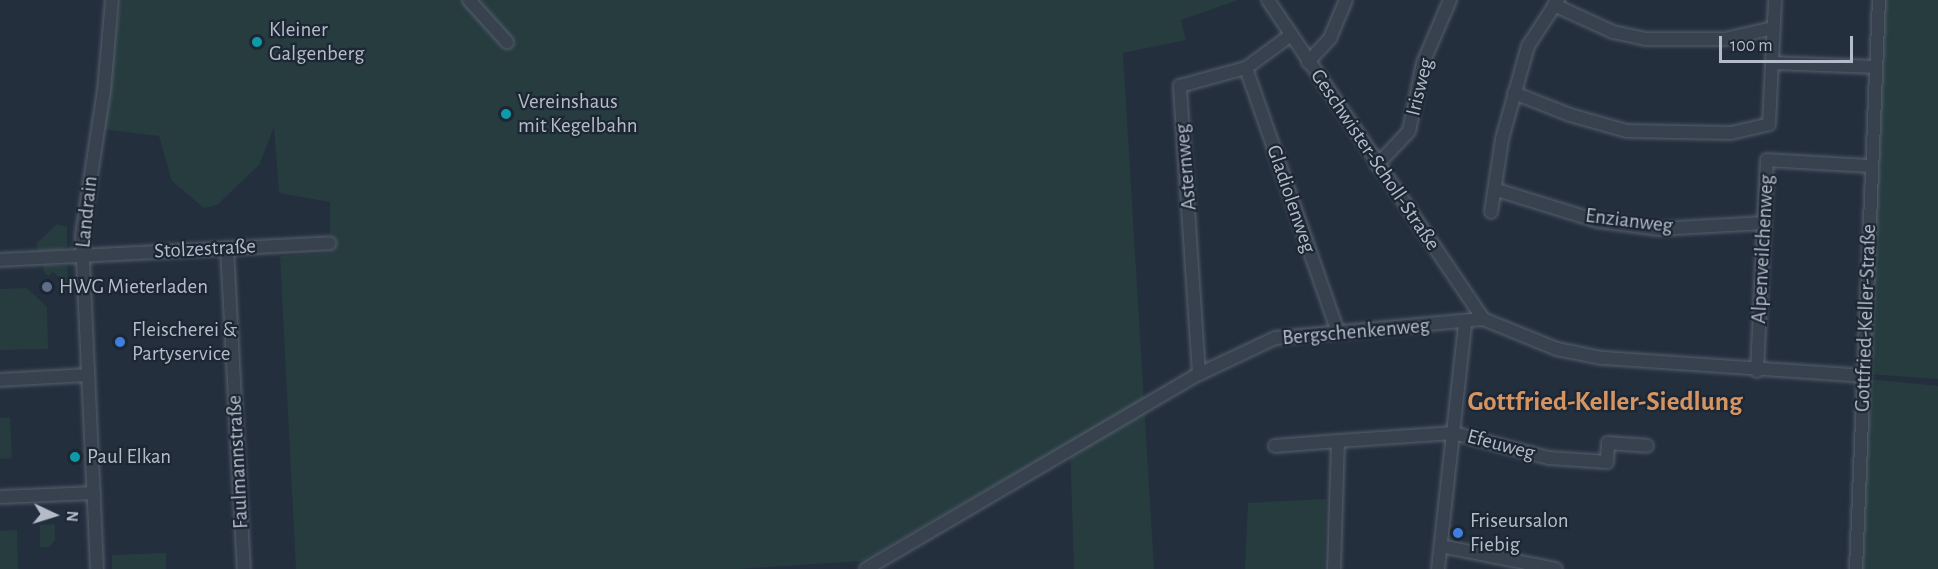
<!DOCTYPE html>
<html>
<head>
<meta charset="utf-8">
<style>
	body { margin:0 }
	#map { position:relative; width:1938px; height:569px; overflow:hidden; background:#242f3e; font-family:"Alegreya Sans",sans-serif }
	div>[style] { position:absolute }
	.green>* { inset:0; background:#263c3f }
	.roads { filter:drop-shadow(0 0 2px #565f6c) drop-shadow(0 0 2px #565f6c) }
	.minor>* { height:12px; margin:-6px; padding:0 6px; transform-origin:6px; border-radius:6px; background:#38414e }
	.dots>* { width:16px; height:16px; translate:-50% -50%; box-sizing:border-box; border:3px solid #1d2633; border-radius:50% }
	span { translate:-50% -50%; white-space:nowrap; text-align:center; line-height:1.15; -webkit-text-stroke:4.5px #1d2633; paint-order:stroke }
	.poi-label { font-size:21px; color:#b4bcc9 }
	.left { translate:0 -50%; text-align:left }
	.street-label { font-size:21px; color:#b4bcc9 }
	.district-label { font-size:27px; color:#d59563; font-weight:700 }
	.north { position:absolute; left:24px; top:485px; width:60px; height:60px; -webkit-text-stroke:4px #1d2633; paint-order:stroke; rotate:94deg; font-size:16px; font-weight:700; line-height:24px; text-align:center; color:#b4bcc9 }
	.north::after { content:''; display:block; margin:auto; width:21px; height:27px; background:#b4bcc9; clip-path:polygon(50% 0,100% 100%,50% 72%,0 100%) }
	.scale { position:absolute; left:1719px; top:36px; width:134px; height:27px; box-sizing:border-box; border:3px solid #b4bcc9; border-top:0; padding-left:8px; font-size:18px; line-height:21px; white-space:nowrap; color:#b4bcc9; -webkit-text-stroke:4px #1d2633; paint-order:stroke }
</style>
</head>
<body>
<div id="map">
	<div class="green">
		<i style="clip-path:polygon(121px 0,1238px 0,1181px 20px,1186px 40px,1123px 53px,1154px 569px,1074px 569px,1070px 442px,862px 561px,739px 569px,296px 569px,280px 256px,330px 253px,330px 202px,279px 193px,274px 127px,259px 165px,217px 205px,204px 208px,172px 181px,159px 136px,102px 129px)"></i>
		<i style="clip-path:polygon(1882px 0,1938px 0,1938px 379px,1868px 374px)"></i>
		<i style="clip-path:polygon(57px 224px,67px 227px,67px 246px,61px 250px,39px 251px,36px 244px)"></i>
		<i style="clip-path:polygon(44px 265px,67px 266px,69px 289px,57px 284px,61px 279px,53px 272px,48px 276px,43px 271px)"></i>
		<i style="clip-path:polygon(27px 288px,47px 307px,48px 349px,0 350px,0 289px)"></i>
		<i style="clip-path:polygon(1868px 379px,1938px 386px,1938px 569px,1862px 569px)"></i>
		<i style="clip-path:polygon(10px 417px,12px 458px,0 459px,0 418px)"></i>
		<i style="clip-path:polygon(1326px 499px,1324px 569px,1245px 569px,1248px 503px)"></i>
		<i style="clip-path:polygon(55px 524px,55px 540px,49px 547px,40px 547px,40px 525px)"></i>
		<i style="clip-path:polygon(17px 530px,18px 569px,0 569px,0 531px)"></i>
		<i style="clip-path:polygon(166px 553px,166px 569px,112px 569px,112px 555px)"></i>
	</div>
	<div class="roads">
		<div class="minor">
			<i style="left:469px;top:0;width:57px;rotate:47.9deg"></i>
			<i style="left:1268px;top:0;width:385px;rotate:56deg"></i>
			<i style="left:1554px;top:5px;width:65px;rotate:24.6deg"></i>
			<i style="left:1613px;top:32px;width:33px;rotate:12deg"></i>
			<i style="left:1645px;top:39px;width:80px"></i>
			<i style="left:1725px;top:39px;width:49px;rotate:-12.9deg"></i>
			<i style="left:1308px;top:62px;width:33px;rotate:-47deg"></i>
			<i style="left:1330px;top:38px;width:41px;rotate:-67.2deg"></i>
			<i style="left:1772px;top:63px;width:104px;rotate:2.2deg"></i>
			<i style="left:1246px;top:68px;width:277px;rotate:70.8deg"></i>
			<i style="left:1514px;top:93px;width:60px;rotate:21.4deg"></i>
			<i style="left:1570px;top:115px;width:59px;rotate:15.7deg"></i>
			<i style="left:1627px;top:131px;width:104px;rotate:1.1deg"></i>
			<i style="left:1731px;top:133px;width:39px;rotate:-13deg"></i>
			<i style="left:1769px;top:124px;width:124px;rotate:-87.2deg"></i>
			<i style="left:1377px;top:165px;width:47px;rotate:-46.7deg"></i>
			<i style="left:1409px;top:131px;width:69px;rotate:-78.4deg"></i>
			<i style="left:1423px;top:63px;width:69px;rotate:-66.8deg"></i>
			<i style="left:1497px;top:190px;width:106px;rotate:17.1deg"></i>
			<i style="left:1598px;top:221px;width:61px;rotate:7.6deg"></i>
			<i style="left:1658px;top:229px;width:106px;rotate:-3.2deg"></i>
			<i style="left:1491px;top:212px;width:74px;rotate:-81.4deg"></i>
			<i style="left:1502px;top:139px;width:97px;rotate:-74.4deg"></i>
			<i style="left:1528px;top:46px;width:55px;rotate:-56.9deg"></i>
			<i style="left:227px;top:248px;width:321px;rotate:87deg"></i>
			<i style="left:0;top:260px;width:330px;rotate:-2.9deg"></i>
			<i style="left:1757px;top:371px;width:211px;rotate:-87.3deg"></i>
			<i style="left:1767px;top:160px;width:105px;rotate:3.3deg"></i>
			<i style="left:1199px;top:374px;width:289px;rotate:-93.8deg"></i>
			<i style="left:1180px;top:86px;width:68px;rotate:-15.3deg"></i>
			<i style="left:1246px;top:68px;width:56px;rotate:-36.3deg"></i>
			<i style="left:0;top:380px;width:87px;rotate:-3.3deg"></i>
			<i style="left:1338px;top:441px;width:115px;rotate:-4deg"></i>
			<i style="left:1453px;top:433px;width:99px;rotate:14.6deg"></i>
			<i style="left:1549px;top:458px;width:58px;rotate:3.9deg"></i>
			<i style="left:1607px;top:462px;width:19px;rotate:-87deg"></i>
			<i style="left:1608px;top:443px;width:39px;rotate:4deg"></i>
			<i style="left:1275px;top:446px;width:63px;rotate:-4.5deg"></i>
			<i style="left:1338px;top:441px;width:128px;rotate:91.8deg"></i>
			<i style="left:0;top:497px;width:94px;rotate:-2.4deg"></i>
			<i style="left:1441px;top:546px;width:117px;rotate:11.3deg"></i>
			<i style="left:97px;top:569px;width:335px;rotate:-92.6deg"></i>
			<i style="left:82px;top:234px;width:145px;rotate:-81.3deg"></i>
			<i style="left:104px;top:91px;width:91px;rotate:-85deg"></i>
			<i style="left:866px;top:569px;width:386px;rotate:-30.4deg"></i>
			<i style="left:1199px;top:374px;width:84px;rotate:-25.3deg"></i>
			<i style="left:1275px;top:338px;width:209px;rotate:-5.2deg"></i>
			<i style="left:1483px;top:319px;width:80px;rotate:22.1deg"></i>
			<i style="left:1557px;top:349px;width:46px;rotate:11.3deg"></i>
			<i style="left:1602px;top:358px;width:262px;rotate:3.9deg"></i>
			<i style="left:1438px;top:569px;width:247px;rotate:-83.7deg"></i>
			<i style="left:1856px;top:569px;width:569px;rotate:-87.69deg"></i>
		</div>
	</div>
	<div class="dots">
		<i style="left:257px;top:42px;background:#0f9aa8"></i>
		<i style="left:506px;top:114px;background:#0f9aa8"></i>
		<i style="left:47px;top:287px;background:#5c6f8a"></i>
		<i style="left:120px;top:342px;background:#3f7fe0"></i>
		<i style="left:75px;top:457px;background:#0f9aa8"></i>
		<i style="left:1458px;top:533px;background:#3f7fe0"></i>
	</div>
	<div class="poi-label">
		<span class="left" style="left:269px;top:42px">Kleiner<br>Galgenberg</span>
		<span class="left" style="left:518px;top:114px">Vereinshaus<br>mit Kegelbahn</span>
		<span class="left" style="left:59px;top:287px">HWG Mieterladen</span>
		<span class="left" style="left:132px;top:342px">Fleischerei &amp;<br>Partyservice</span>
		<span class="left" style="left:87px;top:457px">Paul Elkan</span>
		<span class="left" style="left:1470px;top:533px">Friseursalon<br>Fiebig</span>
	</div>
	<div class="street-label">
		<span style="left:1420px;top:87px;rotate:-76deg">Irisweg</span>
		<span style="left:1375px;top:160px;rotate:56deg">Geschwister-Scholl-Straße</span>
		<span style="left:1186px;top:167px;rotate:-95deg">Asternweg</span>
		<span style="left:1291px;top:199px;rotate:71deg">Gladiolenweg</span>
		<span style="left:87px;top:212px;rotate:-84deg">Landrain</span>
		<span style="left:1629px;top:221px;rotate:7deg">Enzianweg</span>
		<span style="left:205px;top:249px;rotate:-3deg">Stolzestraße</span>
		<span style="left:1763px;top:249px;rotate:-87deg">Alpenveilchenweg</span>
		<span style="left:1866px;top:318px;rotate:-88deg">Gottfried-Keller-Straße</span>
		<span style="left:1356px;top:332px;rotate:-5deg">Bergschenkenweg</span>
		<span style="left:1501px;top:445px;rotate:15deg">Efeuweg</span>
		<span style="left:238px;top:462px;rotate:-93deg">Faulmannstraße</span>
	</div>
	<div class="district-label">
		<span style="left:1605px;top:402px">Gottfried-Keller-Siedlung</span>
	</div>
	<div class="north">N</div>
	<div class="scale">100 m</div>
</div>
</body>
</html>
